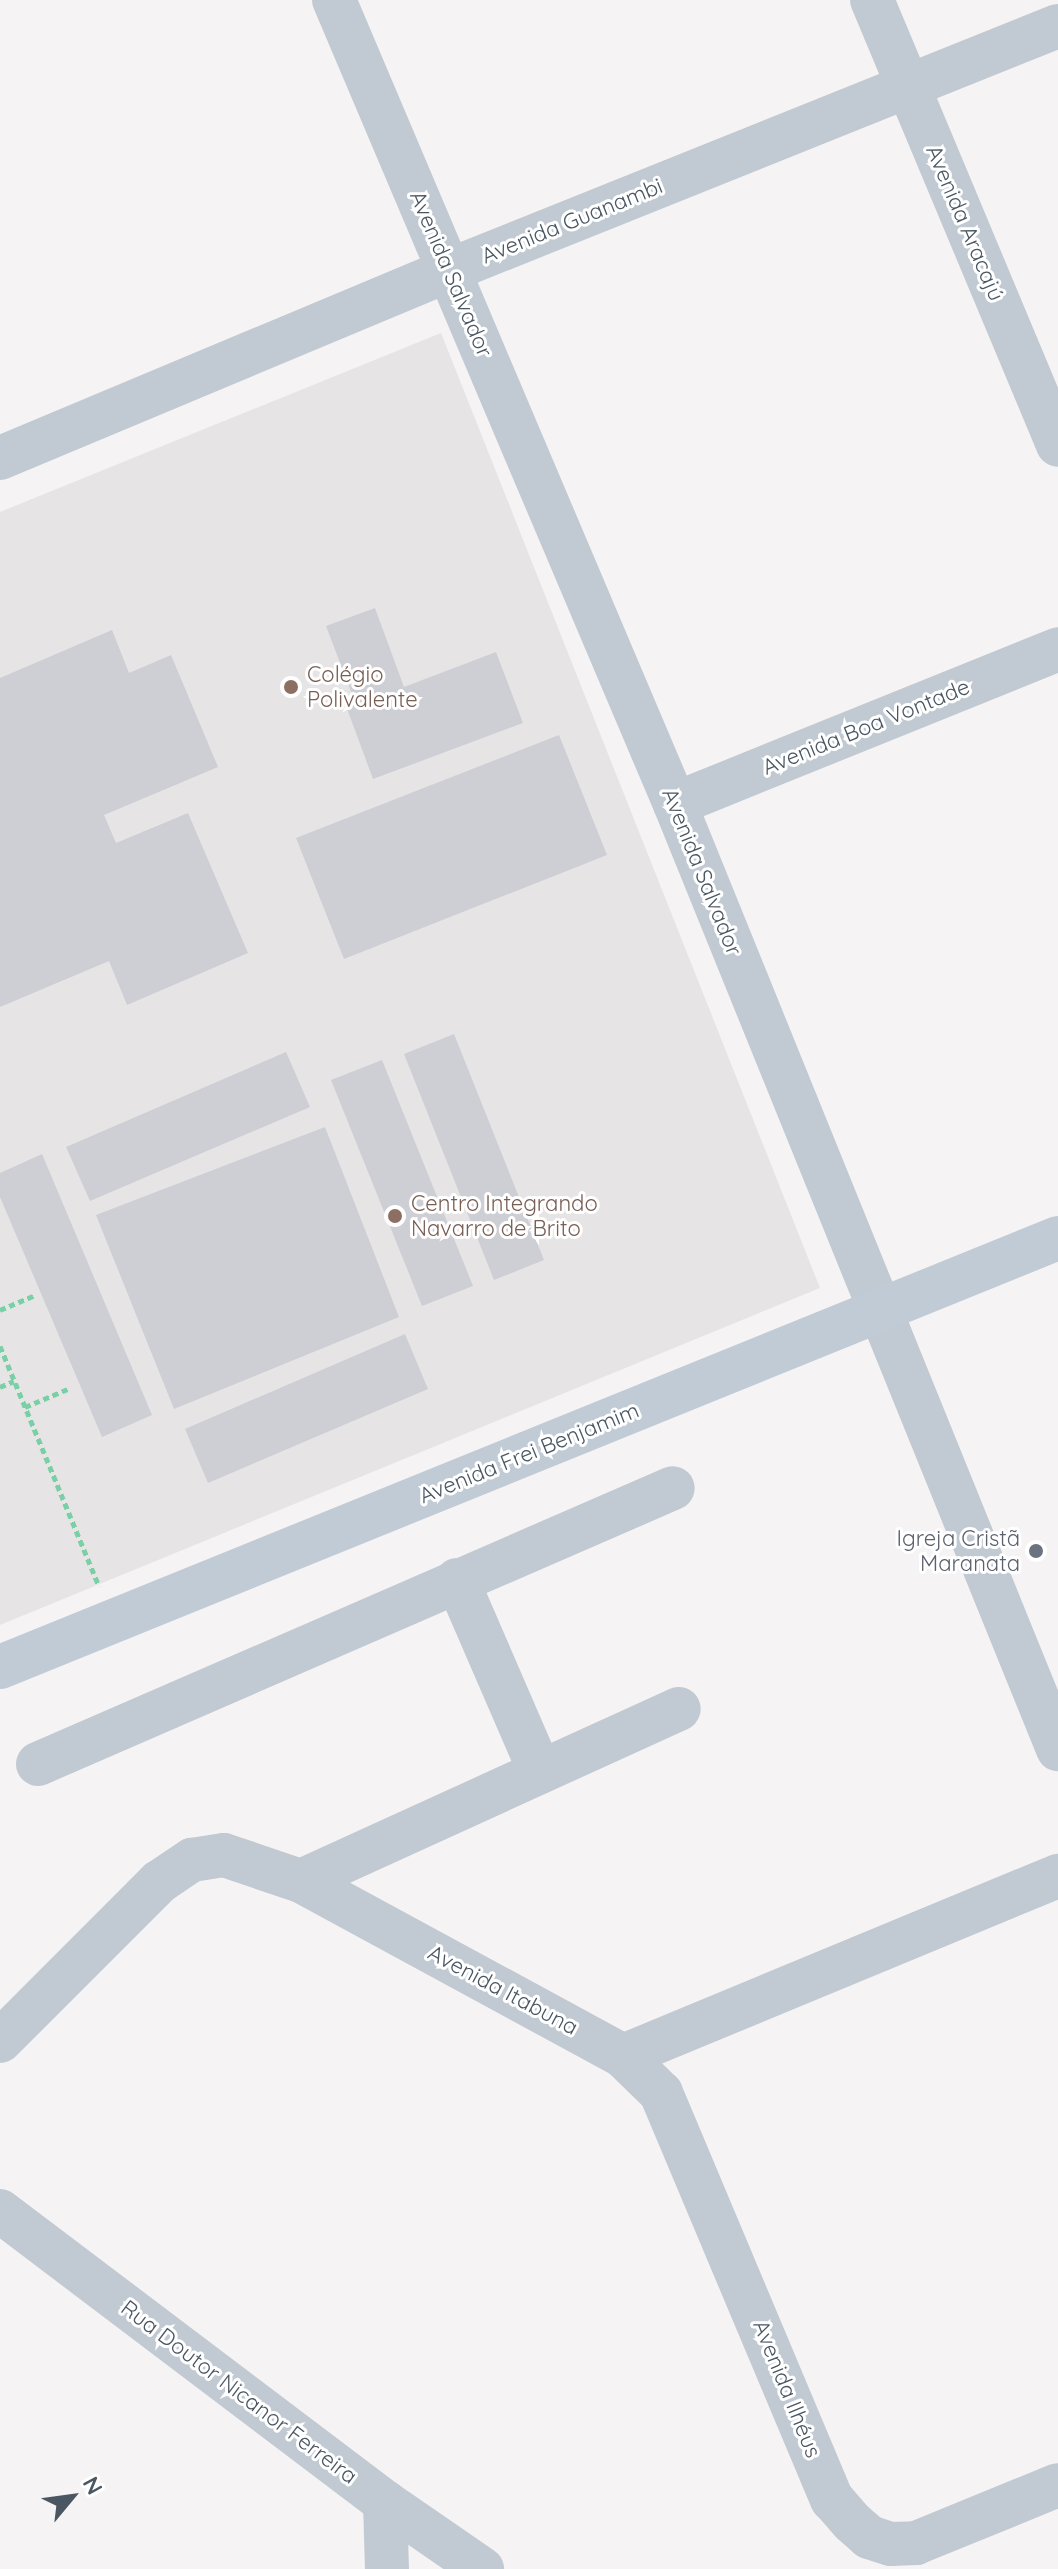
<!DOCTYPE html>
<html>
<head>
<meta charset="utf-8">
<style>
	body { margin:0 }
	#map { position:relative; width:1058px; height:2569px; overflow:hidden; background:#f5f3f3; font-family:Quicksand,sans-serif }
	div>[style] { position:absolute }
	.education>* { inset:0; background:#e6e4e5 }
	.building>* { inset:0; background:#cdcfd5 }
	.path>* { height:5px; margin-top:-2.5px; transform-origin:0; background:repeating-linear-gradient(90deg,#7ad0a6 0 6px,transparent 0 10px) }
	.minor>* { height:44px; margin:-22px; padding:0 22px; transform-origin:22px; border-radius:22px; background:#c1cad2 }
	.tertiary>* { height:44px; margin:-22px; padding:0 22px; transform-origin:22px; border-radius:22px; background:#c1cad2 }
	.secondary>* { height:44px; margin:-22px; padding:0 22px; transform-origin:22px; border-radius:22px; background:#c1cbd6 }
	.dots>* { width:22px; height:22px; translate:-50% -50%; box-sizing:border-box; border:4px solid #fff; border-radius:50% }
	span { translate:-50% -50%; white-space:nowrap; text-align:center; line-height:1.15; -webkit-text-stroke:6px #fff; paint-order:stroke }
	.street-label { font-size:22px; color:#4a5661 }
	.education-label { font-size:22px; color:#785e54 }
	.left { translate:0 -50%; text-align:left }
	.worship-label { font-size:22px; color:#5b616d }
	.right { translate:-100% -50%; text-align:right }
	.north { position:absolute; left:32px; top:2457px; width:80px; height:80px; -webkit-text-stroke:6px #fff; paint-order:stroke; rotate:61deg; font-size:22px; font-weight:700; line-height:32px; text-align:center; color:#4a5661 }
	.north::after { content:''; display:block; margin:auto; width:28px; height:36px; background:#4a5661; clip-path:polygon(50% 0,100% 100%,50% 72%,0 100%) }
</style>
</head>
<body>
<div id="map">
	<div class="education">
		<i style="clip-path:polygon(441px 333px,820px 1288px,0 1625px,0 512px)"></i>
	</div>
	<div class="building">
		<i style="clip-path:polygon(375px 608px,404px 687px,496px 652px,523px 723px,373px 779px,346px 706px,355px 702px,326px 626px)"></i>
		<i style="clip-path:polygon(112px 630px,129px 673px,171px 655px,218px 767px,104px 815px,116px 843px,188px 813px,248px 953px,127px 1005px,109px 961px,0 1007px,0 678px)"></i>
		<i style="clip-path:polygon(559px 735px,607px 855px,344px 959px,296px 838px)"></i>
		<i style="clip-path:polygon(454px 1034px,544px 1260px,494px 1280px,404px 1054px)"></i>
		<i style="clip-path:polygon(286px 1052px,310px 1107px,90px 1201px,66px 1147px)"></i>
		<i style="clip-path:polygon(382px 1060px,473px 1286px,422px 1306px,331px 1080px)"></i>
		<i style="clip-path:polygon(325px 1127px,399px 1317px,174px 1409px,96px 1215px)"></i>
		<i style="clip-path:polygon(42px 1154px,152px 1415px,102px 1437px,0 1197px,0 1173px)"></i>
		<i style="clip-path:polygon(405px 1334px,428px 1389px,208px 1483px,185px 1429px)"></i>
	</div>
	<div class="path">
		<i style="left:0;top:1310px;width:39px;rotate:-23deg"></i>
		<i style="left:0;top:1346px;width:260px;rotate:67.6deg"></i>
		<i style="left:0;top:1387px;width:15px;rotate:-23deg"></i>
		<i style="left:25px;top:1407px;width:49px;rotate:-22.9deg"></i>
	</div>
	<div class="minor">
		<i style="left:334px;top:0;width:873px;rotate:67.02deg"></i>
		<i style="left:675px;top:804px;width:1020px;rotate:67.94deg"></i>
		<i style="left:872px;top:0;width:482px;rotate:67.3deg"></i>
		<i style="left:0;top:458px;width:488px;rotate:-22.7deg"></i>
		<i style="left:450px;top:270px;width:655px;rotate:-21.87deg"></i>
		<i style="left:675px;top:804px;width:413px;rotate:-22deg"></i>
		<i style="left:457px;top:1580px;width:209px;rotate:66.6deg"></i>
		<i style="left:38px;top:1764px;width:692px;rotate:-23.49deg"></i>
		<i style="left:301px;top:1881px;width:415px;rotate:-24.5deg"></i>
		<i style="left:623px;top:2056px;width:53px;rotate:44.2deg"></i>
		<i style="left:661px;top:2093px;width:441px;rotate:67.2deg"></i>
		<i style="left:832px;top:2499px;width:30px;rotate:49deg"></i>
		<i style="left:852px;top:2522px;width:23px;rotate:41deg"></i>
		<i style="left:869px;top:2537px;width:23px;rotate:18deg"></i>
		<i style="left:891px;top:2544px;width:25px;rotate:-2deg"></i>
		<i style="left:916px;top:2543px;width:153px;rotate:-22.2deg"></i>
		<i style="left:385px;top:2502px;width:67px;rotate:88.3deg"></i>
	</div>
	<div class="tertiary">
		<i style="left:0;top:2041px;width:225px;rotate:-45deg"></i>
		<i style="left:159px;top:1882px;width:40px;rotate:-34deg"></i>
		<i style="left:192px;top:1860px;width:32px;rotate:-9deg"></i>
		<i style="left:224px;top:1855px;width:81px;rotate:18.7deg"></i>
		<i style="left:301px;top:1881px;width:366px;rotate:28.5deg"></i>
		<i style="left:623px;top:2056px;width:471px;rotate:-22.5deg"></i>
		<i style="left:0;top:2211px;width:483px;rotate:37.1deg"></i>
		<i style="left:385px;top:2502px;width:118px;rotate:34.6deg"></i>
	</div>
	<div class="secondary">
		<i style="left:0;top:1667px;width:1142px;rotate:-22.07deg"></i>
	</div>
	<div class="dots">
		<i style="left:291px;top:687px;background:#8d6e63"></i>
		<i style="left:395px;top:1216px;background:#8d6e63"></i>
		<i style="left:1036px;top:1551px;background:#6b7280"></i>
	</div>
	<div class="street-label">
		<span style="left:572px;top:221px;rotate:-22deg">Avenida Guanambi</span>
		<span style="left:965px;top:223px;rotate:67deg">Avenida Aracajú</span>
		<span style="left:451px;top:274px;rotate:67deg">Avenida Salvador</span>
		<span style="left:866px;top:727px;rotate:-22deg">Avenida Boa Vontade</span>
		<span style="left:702px;top:872px;rotate:68deg">Avenida Salvador</span>
		<span style="left:529px;top:1453px;rotate:-22deg">Avenida Frei Benjamim</span>
		<span style="left:503px;top:1990px;rotate:28deg">Avenida Itabuna</span>
		<span style="left:787px;top:2389px;rotate:68deg">Avenida Ilhéus</span>
		<span style="left:239px;top:2392px;rotate:37deg">Rua Doutor Nicanor Ferreira</span>
	</div>
	<div class="education-label">
		<span class="left" style="left:307px;top:687px">Colégio<br>Polivalente</span>
		<span class="left" style="left:411px;top:1216px">Centro Integrando<br>Navarro de Brito</span>
	</div>
	<div class="worship-label">
		<span class="right" style="left:1020px;top:1551px">Igreja Cristã<br>Maranata</span>
	</div>
	<div class="north">N</div>
</div>
</body>
</html>
